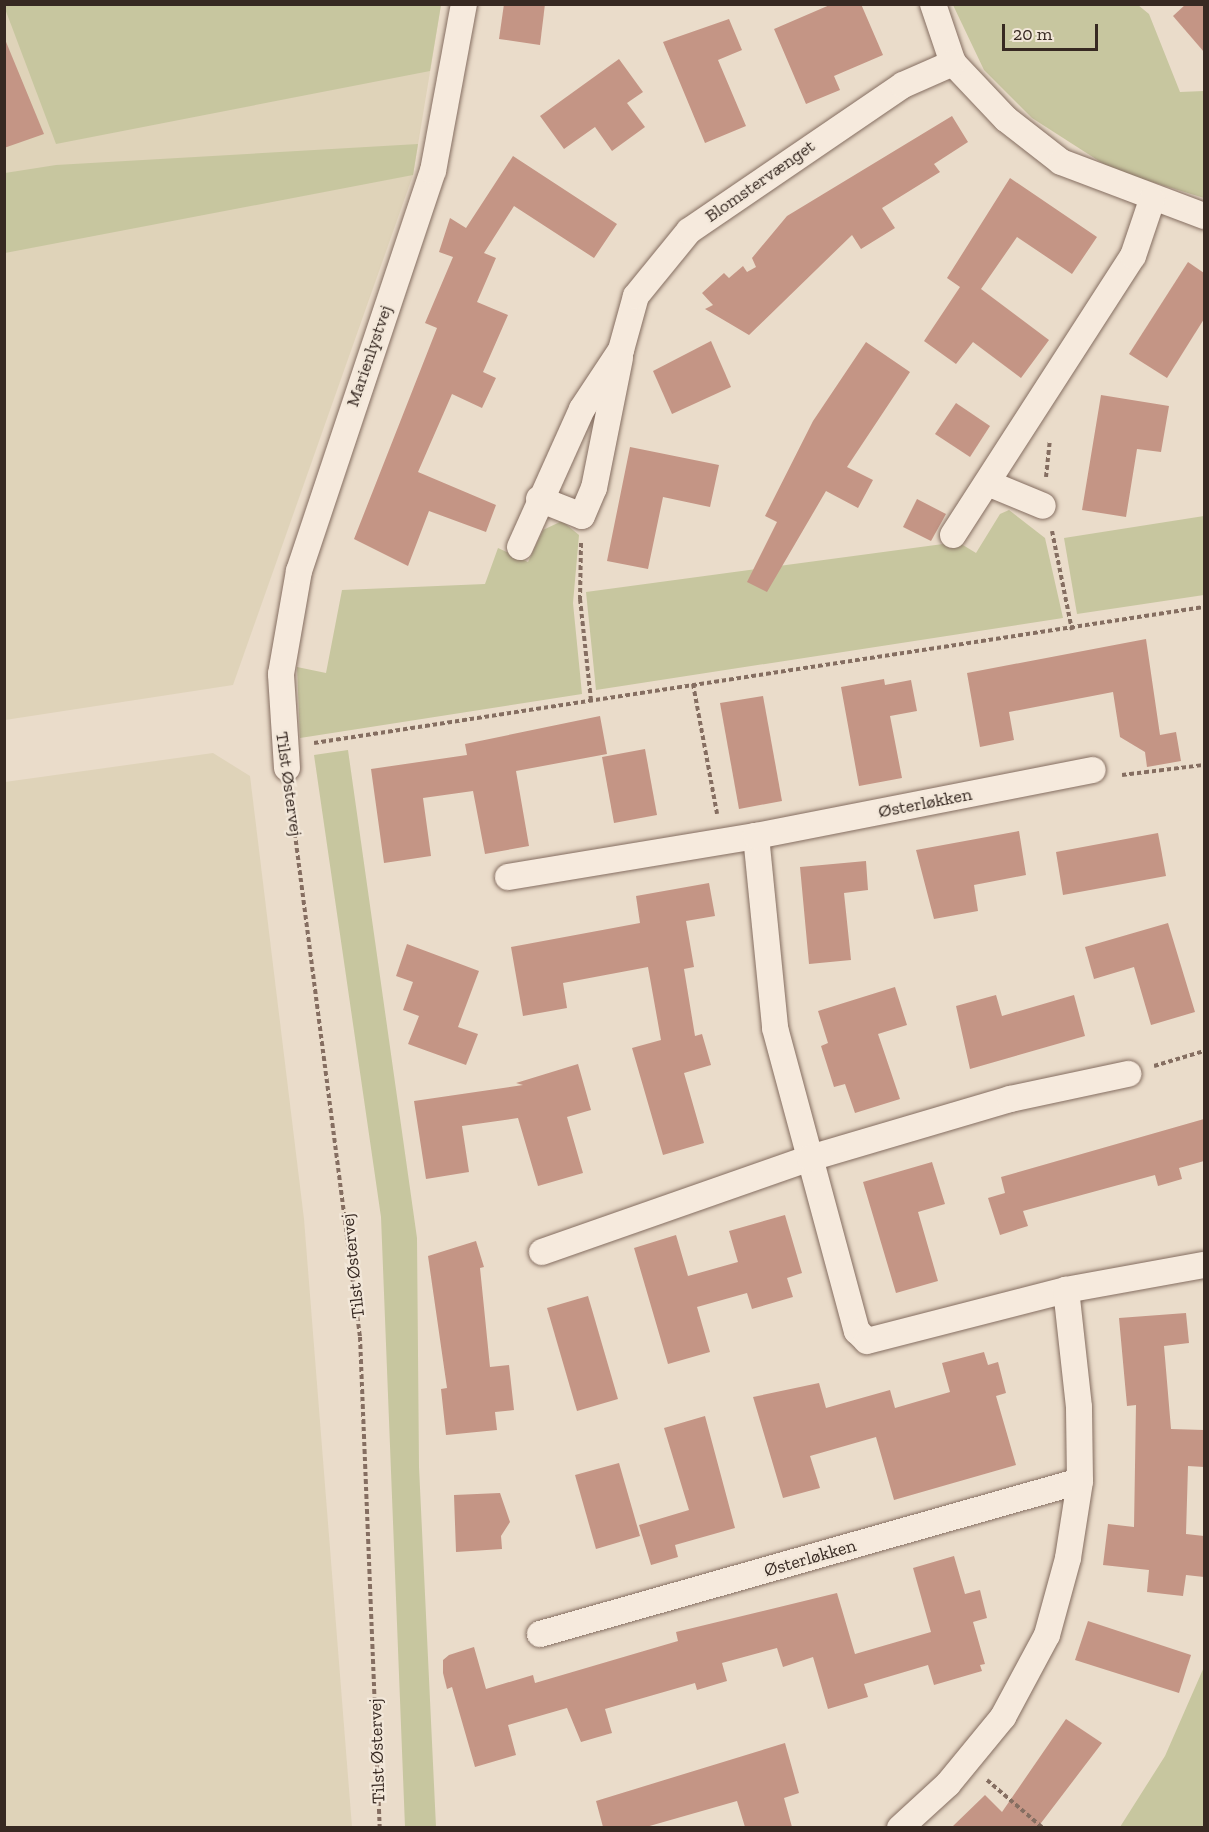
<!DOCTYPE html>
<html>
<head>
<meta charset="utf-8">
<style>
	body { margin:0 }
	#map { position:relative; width:1209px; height:1832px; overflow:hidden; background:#eadcca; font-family:"Zilla Slab",serif }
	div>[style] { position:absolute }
	.farmland>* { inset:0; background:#dfd3b9 }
	.green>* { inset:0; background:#c7c69f }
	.building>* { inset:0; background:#c49585 }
	.path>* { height:4px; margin-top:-2px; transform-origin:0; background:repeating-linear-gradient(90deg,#856e61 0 4.5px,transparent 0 7.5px) }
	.roads { filter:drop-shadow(0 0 2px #856e61) drop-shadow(0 0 2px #856e61) }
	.minor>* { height:26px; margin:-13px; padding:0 13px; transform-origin:13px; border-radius:13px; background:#f6eadd }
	span { translate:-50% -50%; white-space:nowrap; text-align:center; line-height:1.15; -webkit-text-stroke:4.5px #f2e7d9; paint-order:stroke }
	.street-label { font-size:18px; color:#372922 }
	.frame { position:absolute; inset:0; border:6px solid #372922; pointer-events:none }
	.scale { position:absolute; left:1002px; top:24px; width:96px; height:27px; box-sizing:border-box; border:3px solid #372922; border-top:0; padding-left:8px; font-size:18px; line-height:21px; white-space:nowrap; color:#372922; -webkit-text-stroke:4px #f2e7d9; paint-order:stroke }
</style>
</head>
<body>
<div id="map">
	<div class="farmland">
		<i style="clip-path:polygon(5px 5px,441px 5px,413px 175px,233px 685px,5px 720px)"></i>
		<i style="clip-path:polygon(213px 753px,250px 776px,304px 1219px,352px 1827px,5px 1827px,5px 782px)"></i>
	</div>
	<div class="green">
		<i style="clip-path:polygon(441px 5px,430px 71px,56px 144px,4px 6px)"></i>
		<i style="clip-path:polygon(953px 5px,1138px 5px,1149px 14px,1180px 92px,1204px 91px,1204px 198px,1113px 170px,1032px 118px,984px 70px)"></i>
		<i style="clip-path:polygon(418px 144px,413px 175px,5px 253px,5px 173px,56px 165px)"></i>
		<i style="clip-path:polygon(1009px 510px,1045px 538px,1063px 618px,596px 690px,586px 592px,958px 542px,976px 553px,1000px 514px)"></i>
		<i style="clip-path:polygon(1204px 516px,1204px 595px,1077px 614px,1064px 538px)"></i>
		<i style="clip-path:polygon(562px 521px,579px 535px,573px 603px,582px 694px,300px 738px,297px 667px,326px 673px,342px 590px,485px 584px,498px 548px,528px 562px,543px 530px)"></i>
		<i style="clip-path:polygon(348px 750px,417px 1238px,419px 1467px,436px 1827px,405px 1827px,381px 1217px,314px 755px)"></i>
		<i style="clip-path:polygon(1204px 1667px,1204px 1827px,1120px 1827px,1165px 1756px)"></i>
	</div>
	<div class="building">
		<i style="clip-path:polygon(504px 4px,545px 4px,540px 45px,499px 39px)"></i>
		<i style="clip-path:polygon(832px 4px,861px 4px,883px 55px,834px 76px,840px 90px,806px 104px,774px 29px)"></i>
		<i style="clip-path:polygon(1186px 4px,1204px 4px,1204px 52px,1173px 16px)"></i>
		<i style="clip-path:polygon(729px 19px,742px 50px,718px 60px,746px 126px,705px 143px,663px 42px)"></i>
		<i style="clip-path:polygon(4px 37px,44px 134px,4px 148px)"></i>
		<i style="clip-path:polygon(619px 59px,643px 92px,627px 103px,645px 127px,612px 151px,595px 127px,564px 149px,540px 116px)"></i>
		<i style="clip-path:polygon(952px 116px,968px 142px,934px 164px,940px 172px,882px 208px,895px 228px,861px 249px,852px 235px,749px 335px,705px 309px,713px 305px,702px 293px,724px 273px,729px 278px,743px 266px,747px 272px,756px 267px,752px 258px,787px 216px)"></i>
		<i style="clip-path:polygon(513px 156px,617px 224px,594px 258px,514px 206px,484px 253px,496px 258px,477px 302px,508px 315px,483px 372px,496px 378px,482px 408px,452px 394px,418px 472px,496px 505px,486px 532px,429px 511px,408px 566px,354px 539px,437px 328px,425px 323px,453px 257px,439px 252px,450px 218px,466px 228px)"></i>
		<i style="clip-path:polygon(1010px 178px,1097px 237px,1072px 274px,1017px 237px,981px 289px,1049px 340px,1021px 378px,973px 342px,956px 364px,924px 341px,960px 287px,947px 278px)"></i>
		<i style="clip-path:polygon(1188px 262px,1204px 273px,1204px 319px,1167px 378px,1129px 354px)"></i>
		<i style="clip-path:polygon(711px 341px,731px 387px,672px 414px,653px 371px)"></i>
		<i style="clip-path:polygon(866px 342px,910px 372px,847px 467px,873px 480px,858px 508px,826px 491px,767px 592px,747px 582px,777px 522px,765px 516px,813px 421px)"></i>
		<i style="clip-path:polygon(1101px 395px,1169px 406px,1161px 452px,1137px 449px,1126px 517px,1082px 510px)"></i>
		<i style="clip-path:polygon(956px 403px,990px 426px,970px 457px,935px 434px)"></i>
		<i style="clip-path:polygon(630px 447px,719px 465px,710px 507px,663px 497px,648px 569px,607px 561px)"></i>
		<i style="clip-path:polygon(917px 499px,946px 514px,931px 541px,903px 527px)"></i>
		<i style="clip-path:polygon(1146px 639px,1160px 735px,1176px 732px,1181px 761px,1147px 767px,1145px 752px,1120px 737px,1113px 692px,1009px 712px,1014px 740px,980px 747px,967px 673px)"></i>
		<i style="clip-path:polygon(884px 679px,885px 685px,911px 680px,917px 711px,890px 716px,902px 778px,859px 786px,841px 687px)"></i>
		<i style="clip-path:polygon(763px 696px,782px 801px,739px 809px,720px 703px)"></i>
		<i style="clip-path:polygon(600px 716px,607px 754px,516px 771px,529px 846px,485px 854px,473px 791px,423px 798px,431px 856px,384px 863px,371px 769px,467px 755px,465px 744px)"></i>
		<i style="clip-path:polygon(645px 749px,657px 815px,614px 823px,602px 757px)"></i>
		<i style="clip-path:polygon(1019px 831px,1026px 875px,974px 885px,978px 911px,934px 919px,916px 850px)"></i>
		<i style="clip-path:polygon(1158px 833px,1166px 876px,1063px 895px,1056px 852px)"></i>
		<i style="clip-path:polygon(866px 861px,868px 890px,844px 893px,851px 960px,809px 964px,800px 867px)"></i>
		<i style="clip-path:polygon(709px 883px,715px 916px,686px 921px,694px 967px,684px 969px,695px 1036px,702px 1034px,711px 1065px,684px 1073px,704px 1143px,663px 1155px,632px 1048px,661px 1040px,648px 967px,563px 983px,567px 1008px,523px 1016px,511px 947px,640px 923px,636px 896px)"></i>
		<i style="clip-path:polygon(1168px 923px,1195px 1012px,1151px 1025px,1134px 967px,1094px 979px,1085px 947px)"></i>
		<i style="clip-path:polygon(407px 944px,479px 971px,458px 1027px,478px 1034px,466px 1065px,408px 1044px,419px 1016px,403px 1010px,413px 982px,396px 976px)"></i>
		<i style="clip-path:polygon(895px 987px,907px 1025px,878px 1034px,900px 1099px,855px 1113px,845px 1084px,834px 1087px,821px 1046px,828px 1043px,818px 1011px)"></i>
		<i style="clip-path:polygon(996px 995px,1002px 1016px,1074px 995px,1085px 1036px,970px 1069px,956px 1006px)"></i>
		<i style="clip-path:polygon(578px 1064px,591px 1110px,567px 1117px,583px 1173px,538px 1186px,518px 1118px,462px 1126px,469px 1172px,426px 1179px,414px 1101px,523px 1085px,516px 1083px)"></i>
		<i style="clip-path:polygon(1204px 1119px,1204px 1161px,1179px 1168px,1182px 1179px,1158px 1186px,1155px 1175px,1023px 1211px,1028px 1226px,1000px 1235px,988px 1198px,1005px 1193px,1001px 1177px)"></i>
		<i style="clip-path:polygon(932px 1162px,945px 1204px,918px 1212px,938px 1281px,896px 1293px,863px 1182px)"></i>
		<i style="clip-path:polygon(785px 1215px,802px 1273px,787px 1278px,793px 1297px,752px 1309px,747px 1293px,697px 1307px,710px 1352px,668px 1364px,634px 1248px,676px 1235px,688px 1276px,738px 1262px,729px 1231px)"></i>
		<i style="clip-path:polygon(476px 1241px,484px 1267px,480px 1268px,490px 1367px,509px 1365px,514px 1410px,495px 1412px,497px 1430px,446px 1435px,441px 1389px,447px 1388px,428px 1256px)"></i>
		<i style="clip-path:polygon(588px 1296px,618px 1399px,577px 1411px,547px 1308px)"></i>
		<i style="clip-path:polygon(1186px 1313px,1189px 1343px,1164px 1346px,1171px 1429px,1204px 1430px,1204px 1467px,1188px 1466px,1186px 1534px,1204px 1536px,1204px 1577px,1186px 1575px,1183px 1596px,1147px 1592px,1149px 1570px,1103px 1565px,1108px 1524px,1134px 1527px,1136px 1405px,1127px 1406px,1119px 1318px)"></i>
		<i style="clip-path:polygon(984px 1352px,988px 1365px,998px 1362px,1006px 1393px,996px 1396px,1016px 1465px,894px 1500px,876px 1437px,810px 1456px,820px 1488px,783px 1498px,753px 1397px,819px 1383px,826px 1408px,890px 1390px,895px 1408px,950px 1392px,942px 1363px)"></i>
		<i style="clip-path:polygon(705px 1416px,735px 1528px,675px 1545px,678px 1557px,651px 1565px,639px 1525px,689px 1510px,664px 1428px)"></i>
		<i style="clip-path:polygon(619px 1463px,640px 1536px,596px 1549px,575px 1475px)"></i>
		<i style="clip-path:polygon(500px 1493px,510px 1522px,501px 1536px,502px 1549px,456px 1552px,454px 1495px)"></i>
		<i style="clip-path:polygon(954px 1556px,965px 1594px,980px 1590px,987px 1618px,973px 1622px,985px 1664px,980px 1665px,982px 1671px,934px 1685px,928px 1665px,864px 1684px,868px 1697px,828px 1709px,813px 1657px,783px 1667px,777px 1648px,722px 1663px,727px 1681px,697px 1690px,695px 1683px,605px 1709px,612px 1733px,581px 1742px,567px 1708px,508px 1725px,516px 1755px,475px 1767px,452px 1687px,447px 1689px,443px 1673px,443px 1660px,449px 1655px,474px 1647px,486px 1689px,533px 1675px,535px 1683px,678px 1641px,676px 1632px,837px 1593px,855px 1654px,931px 1632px,913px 1568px)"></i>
		<i style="clip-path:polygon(1088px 1621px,1191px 1655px,1179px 1693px,1075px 1660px)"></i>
		<i style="clip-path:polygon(1066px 1719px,1102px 1743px,1038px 1827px,952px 1827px,985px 1795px,1002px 1812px)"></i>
		<i style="clip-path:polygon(785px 1743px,799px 1793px,784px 1798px,792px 1827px,745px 1827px,737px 1801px,646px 1827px,603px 1827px,596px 1801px)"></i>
	</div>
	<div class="path">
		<i style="left:1046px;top:477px;width:37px;rotate:-84deg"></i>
		<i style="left:1052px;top:531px;width:101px;rotate:78.6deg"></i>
		<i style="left:581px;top:543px;width:56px;rotate:91deg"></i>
		<i style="left:580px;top:599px;width:103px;rotate:83.8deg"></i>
		<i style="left:693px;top:684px;width:132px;rotate:79.5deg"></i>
		<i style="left:314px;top:743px;width:900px;rotate:-8.69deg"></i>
		<i style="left:1122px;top:775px;width:83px;rotate:-7deg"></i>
		<i style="left:290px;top:796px;width:546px;rotate:82.63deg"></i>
		<i style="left:360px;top:1337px;width:491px;rotate:87.7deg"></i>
		<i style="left:1154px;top:1066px;width:52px;rotate:-16.7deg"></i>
		<i style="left:987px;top:1780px;width:74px;rotate:40.6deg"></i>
	</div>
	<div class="roads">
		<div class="minor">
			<i style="left:933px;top:4px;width:62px;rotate:71.3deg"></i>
			<i style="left:953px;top:63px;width:77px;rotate:46.6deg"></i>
			<i style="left:1006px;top:119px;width:70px;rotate:38deg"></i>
			<i style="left:1061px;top:162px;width:153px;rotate:20.7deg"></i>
			<i style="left:990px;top:484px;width:57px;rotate:22.5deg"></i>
			<i style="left:539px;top:499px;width:46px;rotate:21.6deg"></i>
			<i style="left:582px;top:516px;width:30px;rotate:-67deg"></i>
			<i style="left:594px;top:488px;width:133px;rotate:-78.7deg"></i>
			<i style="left:953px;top:535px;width:332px;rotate:-57.2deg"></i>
			<i style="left:1133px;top:256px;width:59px;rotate:-71.3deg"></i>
			<i style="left:520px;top:547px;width:151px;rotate:-65.8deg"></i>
			<i style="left:582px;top:409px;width:71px;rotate:-56.5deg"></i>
			<i style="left:621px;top:350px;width:56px;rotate:-74.5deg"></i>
			<i style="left:636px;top:296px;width:84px;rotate:-50.8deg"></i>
			<i style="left:689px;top:231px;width:259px;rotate:-34.3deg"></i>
			<i style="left:903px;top:85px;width:55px;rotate:-23.7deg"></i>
			<i style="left:287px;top:768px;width:94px;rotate:-93.7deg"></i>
			<i style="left:281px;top:674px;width:105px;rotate:-80.1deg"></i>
			<i style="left:299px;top:571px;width:422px;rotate:-71.5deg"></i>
			<i style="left:433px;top:171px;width:170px;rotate:-79.5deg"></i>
			<i style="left:756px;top:836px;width:193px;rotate:84.3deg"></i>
			<i style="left:775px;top:1028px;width:314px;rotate:74.9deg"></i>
			<i style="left:857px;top:1331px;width:14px;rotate:45deg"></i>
			<i style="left:867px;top:1341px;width:205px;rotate:-14.4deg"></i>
			<i style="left:1066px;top:1290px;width:140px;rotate:-10.3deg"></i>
			<i style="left:508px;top:877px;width:251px;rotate:-9.4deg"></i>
			<i style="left:756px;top:836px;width:343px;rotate:-11.1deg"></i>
			<i style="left:542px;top:1252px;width:284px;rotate:-19.3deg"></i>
			<i style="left:810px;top:1158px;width:209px;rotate:-16.4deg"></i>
			<i style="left:1010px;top:1099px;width:121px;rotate:-12deg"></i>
			<i style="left:540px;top:1634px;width:561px;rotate:-15.82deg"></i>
			<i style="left:900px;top:1828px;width:65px;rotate:-42.5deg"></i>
			<i style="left:948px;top:1784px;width:87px;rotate:-50.6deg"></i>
			<i style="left:1003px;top:1717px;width:93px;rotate:-61.8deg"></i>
			<i style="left:1047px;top:1635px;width:80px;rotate:-74.7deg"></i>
			<i style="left:1068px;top:1558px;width:78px;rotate:-81.1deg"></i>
			<i style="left:1080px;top:1481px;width:74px;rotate:-90.8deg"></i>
			<i style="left:1079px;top:1407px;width:118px;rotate:-96.3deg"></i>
		</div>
	</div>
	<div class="street-label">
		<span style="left:760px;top:181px;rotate:-35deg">Blomstervænget</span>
		<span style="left:369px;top:356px;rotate:-71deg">Marienlystvej</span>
		<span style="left:289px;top:784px;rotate:82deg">Tilst Østervej</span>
		<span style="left:925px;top:803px;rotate:-11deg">Østerløkken</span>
		<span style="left:353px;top:1266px;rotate:-96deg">Tilst Østervej</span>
		<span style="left:810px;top:1558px;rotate:-16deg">Østerløkken</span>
		<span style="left:377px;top:1751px;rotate:-92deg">Tilst Østervej</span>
	</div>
	<div class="frame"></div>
	<div class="scale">20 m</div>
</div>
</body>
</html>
